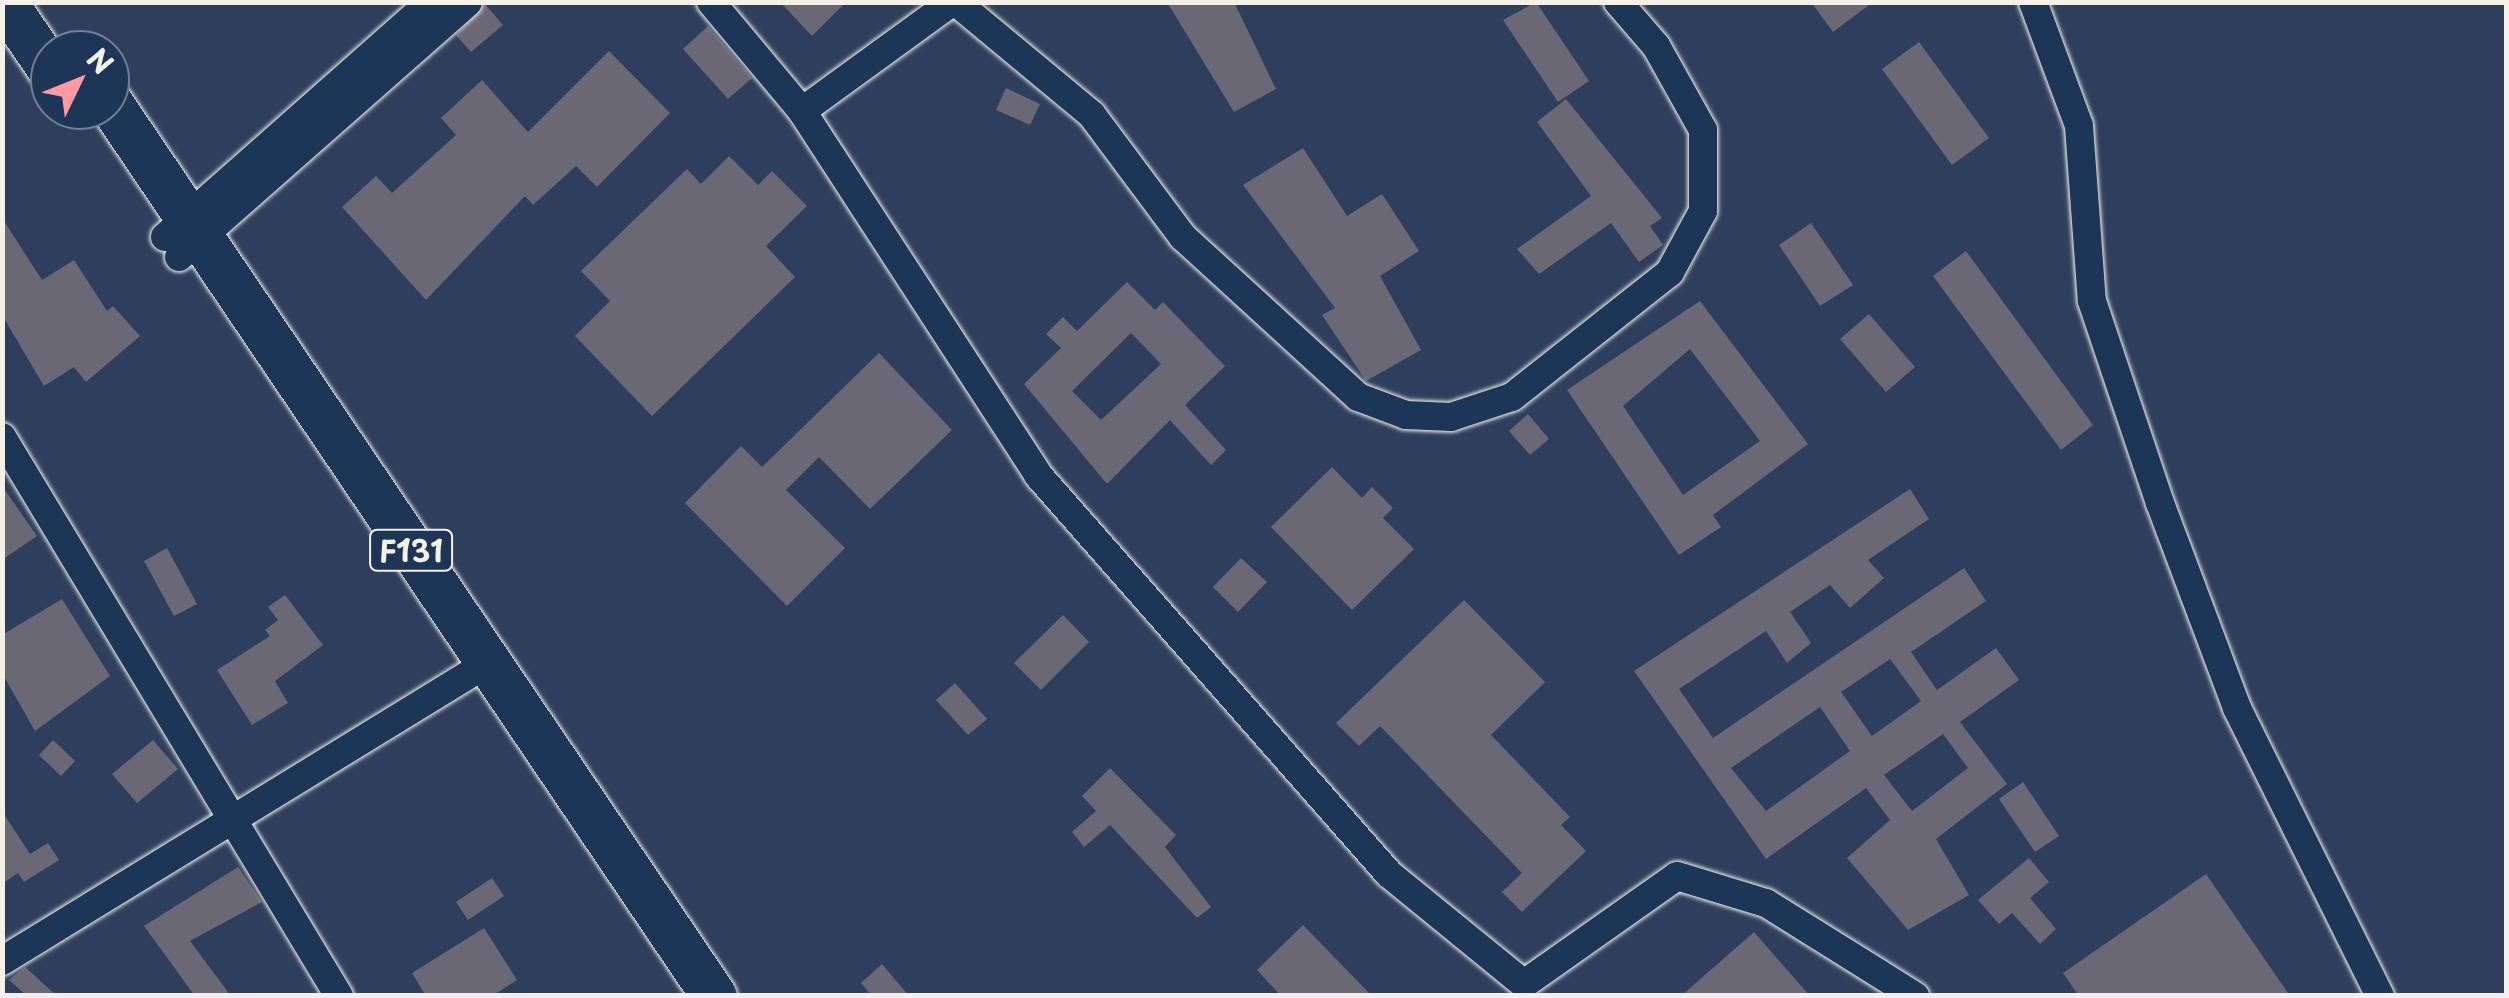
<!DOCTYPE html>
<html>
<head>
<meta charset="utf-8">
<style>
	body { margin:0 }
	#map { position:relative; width:2509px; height:998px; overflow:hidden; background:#2d3f5d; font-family:"Playpen Sans",sans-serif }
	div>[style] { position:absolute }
	.building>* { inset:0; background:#6b6875 }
	.roads { filter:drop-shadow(0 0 2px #f4f1e8) drop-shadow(0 0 2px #f4f1e8) }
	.minor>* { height:28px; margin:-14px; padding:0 14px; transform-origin:14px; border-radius:14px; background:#1d3557 }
	.primary>* { height:45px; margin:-22.5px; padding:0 22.5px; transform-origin:22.5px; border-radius:22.5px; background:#1d3557 }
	span { translate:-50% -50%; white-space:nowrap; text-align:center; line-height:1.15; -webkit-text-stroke:10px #1d3557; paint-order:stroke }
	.shield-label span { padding:2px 8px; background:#1d3557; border:2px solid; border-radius:8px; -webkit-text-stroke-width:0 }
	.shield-label { font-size:30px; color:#f4f1e8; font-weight:700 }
	.frame { position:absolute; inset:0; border:5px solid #f4f1e8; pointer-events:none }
	.north { position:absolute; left:30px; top:30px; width:100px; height:100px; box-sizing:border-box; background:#1d3557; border:2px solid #738091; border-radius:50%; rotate:47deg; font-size:28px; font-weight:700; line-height:40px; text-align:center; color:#f4f1e8 }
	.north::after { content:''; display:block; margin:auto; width:35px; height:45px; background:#ff9aa2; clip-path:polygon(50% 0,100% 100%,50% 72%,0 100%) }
</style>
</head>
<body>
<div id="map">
	<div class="building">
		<i style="clip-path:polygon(780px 2px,846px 2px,812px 36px)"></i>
		<i style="clip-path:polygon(1167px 2px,1234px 2px,1276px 89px,1234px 112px)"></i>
		<i style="clip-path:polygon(1536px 2px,1589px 81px,1558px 102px,1503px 20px)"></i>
		<i style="clip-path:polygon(1811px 2px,1873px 2px,1833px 32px)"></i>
		<i style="clip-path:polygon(485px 4px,503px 25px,471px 52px,456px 35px)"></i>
		<i style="clip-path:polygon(708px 26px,752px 78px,728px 99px,683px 49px)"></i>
		<i style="clip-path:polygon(1919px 42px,1989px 138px,1952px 165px,1882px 69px)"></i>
		<i style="clip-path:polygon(609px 51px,670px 113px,597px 187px,576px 166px,533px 205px,525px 196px,426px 300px,342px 207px,376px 176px,392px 193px,456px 135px,441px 118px,482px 80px,528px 132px)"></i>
		<i style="clip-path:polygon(1006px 88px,1040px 104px,1030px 125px,996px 110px)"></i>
		<i style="clip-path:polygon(1566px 99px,1662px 218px,1650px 226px,1663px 245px,1639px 262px,1611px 223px,1539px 274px,1517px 249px,1591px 196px,1537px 122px)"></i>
		<i style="clip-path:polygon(1303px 148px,1347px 216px,1382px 194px,1419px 251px,1380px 276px,1421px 350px,1366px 381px,1322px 315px,1335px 308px,1243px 185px)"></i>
		<i style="clip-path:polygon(729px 156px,758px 185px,772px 171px,807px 206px,766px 246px,795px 277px,652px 416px,575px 336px,610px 301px,581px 271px,687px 169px,701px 184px)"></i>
		<i style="clip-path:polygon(2px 218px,42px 280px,74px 260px,107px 311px,113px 306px,140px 336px,86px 382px,74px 367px,44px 386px,2px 315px)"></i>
		<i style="clip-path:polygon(1811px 223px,1853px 285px,1820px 306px,1779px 245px)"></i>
		<i style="clip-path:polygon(1966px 251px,2093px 425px,2061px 450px,1933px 276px)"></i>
		<i style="clip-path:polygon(evenodd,1127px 282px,1155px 310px,1163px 302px,1225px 366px,1185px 405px,1226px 450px,1211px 465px,1170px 420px,1107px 484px,1024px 384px,1061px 348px,1046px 334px,1063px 317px,1077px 331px,1127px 282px,1131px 333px,1161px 364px,1101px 420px,1072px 391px,1131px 333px)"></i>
		<i style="clip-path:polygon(evenodd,1700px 301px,1808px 444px,1713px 515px,1721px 527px,1679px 555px,1567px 390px,1700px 301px,1690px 349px,1760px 441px,1683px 495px,1623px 406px,1690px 349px)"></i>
		<i style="clip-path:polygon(1869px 314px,1915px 367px,1886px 392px,1840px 339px)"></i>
		<i style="clip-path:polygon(879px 353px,952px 430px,870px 509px,819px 457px,786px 490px,845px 548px,787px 606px,685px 503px,741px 446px,762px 467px)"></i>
		<i style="clip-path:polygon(1528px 414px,1549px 439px,1530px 455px,1509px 431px)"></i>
		<i style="clip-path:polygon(1332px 467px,1362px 498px,1372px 487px,1393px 508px,1383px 518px,1414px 549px,1352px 610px,1271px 527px)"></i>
		<i style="clip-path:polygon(2px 486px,37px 536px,2px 560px)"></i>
		<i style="clip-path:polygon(evenodd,1910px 489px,1929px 519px,1868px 560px,1884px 578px,1850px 608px,1830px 585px,1790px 612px,1811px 643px,1787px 663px,1766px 631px,1679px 689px,1713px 738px,1964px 568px,1986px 601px,1911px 652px,1937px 690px,1996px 648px,2019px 680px,1960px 722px,2007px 784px,1936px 839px,1969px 895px,1908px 930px,1847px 858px,1890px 820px,1866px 788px,1766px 859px,1634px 671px,1910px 489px,1890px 659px,1921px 701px,1872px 736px,1841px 692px,1890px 659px,1910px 489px,1820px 707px,1850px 751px,1766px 811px,1731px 768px,1820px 707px,1910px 489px,1943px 734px,1968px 768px,1912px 811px,1884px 775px,1943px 734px)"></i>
		<i style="clip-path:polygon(167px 548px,197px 604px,174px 616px,144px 561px)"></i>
		<i style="clip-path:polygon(1241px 558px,1267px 582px,1238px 612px,1213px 587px)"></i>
		<i style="clip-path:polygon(285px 595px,323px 645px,275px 681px,288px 703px,252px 725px,217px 670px,270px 636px,265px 630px,278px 620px,268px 607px)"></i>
		<i style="clip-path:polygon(62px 599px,110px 676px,35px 731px,2px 673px,2px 635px)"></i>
		<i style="clip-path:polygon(1464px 600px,1545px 682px,1491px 735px,1570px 817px,1561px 825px,1586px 851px,1522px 912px,1502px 892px,1522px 873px,1380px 726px,1359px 746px,1336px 723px)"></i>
		<i style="clip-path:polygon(1063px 615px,1089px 642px,1041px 690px,1014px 663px)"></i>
		<i style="clip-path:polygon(955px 683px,987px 719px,968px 735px,936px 700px)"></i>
		<i style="clip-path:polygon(53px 740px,75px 761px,61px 776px,39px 755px)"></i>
		<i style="clip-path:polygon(153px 740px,178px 769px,137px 803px,112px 774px)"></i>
		<i style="clip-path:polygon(1110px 768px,1176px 835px,1165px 847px,1211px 907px,1197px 918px,1110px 825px,1084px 847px,1072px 832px,1096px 811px,1082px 796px)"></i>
		<i style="clip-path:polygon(2023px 782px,2059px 836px,2035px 852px,1999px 799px)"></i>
		<i style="clip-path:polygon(2px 811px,30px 854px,48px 843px,59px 860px,24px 882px,18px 873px,2px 884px)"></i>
		<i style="clip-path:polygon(2029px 858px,2049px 882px,2030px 898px,2056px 929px,2040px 944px,2012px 913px,1999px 924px,1978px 900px)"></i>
		<i style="clip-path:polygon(238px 867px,262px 902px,190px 941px,231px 996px,195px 996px,144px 926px)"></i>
		<i style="clip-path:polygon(2206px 874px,2290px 996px,2079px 996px,2063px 973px)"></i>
		<i style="clip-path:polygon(492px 878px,504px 896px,468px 920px,456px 902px)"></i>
		<i style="clip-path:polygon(1303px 925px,1372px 996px,1281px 996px,1257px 970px)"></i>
		<i style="clip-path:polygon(484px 928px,517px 980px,492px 996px,426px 996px,412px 973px)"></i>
		<i style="clip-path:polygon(1754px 932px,1810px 996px,1681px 996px)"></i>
		<i style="clip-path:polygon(882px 964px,909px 996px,872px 996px,861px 983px)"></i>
		<i style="clip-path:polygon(25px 967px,57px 996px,27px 996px,9px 980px)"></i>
	</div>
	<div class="roads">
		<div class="minor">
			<i style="left:711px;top:2px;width:142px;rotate:50.1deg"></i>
			<i style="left:802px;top:111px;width:434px;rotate:57deg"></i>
			<i style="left:1038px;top:475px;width:531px;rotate:48.66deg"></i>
			<i style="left:1389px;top:874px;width:174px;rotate:39.2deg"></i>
			<i style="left:1524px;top:984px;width:187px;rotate:-35.2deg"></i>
			<i style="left:1677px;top:876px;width:93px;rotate:16.9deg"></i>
			<i style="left:1766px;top:903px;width:176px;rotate:32deg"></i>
			<i style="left:956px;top:2px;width:177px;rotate:39.7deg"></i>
			<i style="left:1092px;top:115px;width:152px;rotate:53.3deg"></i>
			<i style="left:1183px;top:237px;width:237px;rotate:42.4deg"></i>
			<i style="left:1358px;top:397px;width:51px;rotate:20.6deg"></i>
			<i style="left:1406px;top:415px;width:45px;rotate:2.5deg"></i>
			<i style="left:1451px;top:417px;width:64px;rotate:-18.2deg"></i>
			<i style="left:1512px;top:397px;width:201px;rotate:-38.3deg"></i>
			<i style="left:1670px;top:272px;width:69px;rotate:-61.6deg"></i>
			<i style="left:1703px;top:211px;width:81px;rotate:-90deg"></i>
			<i style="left:1703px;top:130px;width:96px;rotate:-119.2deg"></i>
			<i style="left:1656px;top:46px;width:58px;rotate:-130.8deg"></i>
			<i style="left:2033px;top:2px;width:132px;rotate:69.6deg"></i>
			<i style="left:2079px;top:126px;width:175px;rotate:85.8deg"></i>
			<i style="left:2092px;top:301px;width:213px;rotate:71.4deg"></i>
			<i style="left:2160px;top:503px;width:219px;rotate:69.4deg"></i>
			<i style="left:2237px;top:708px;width:322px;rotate:63.6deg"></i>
			<i style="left:802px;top:111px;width:185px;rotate:-36deg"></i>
			<i style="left:165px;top:237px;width:355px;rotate:-41.5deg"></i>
			<i style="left:179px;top:257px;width:385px;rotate:-41.4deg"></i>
			<i style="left:2px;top:437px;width:653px;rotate:58.92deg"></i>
			<i style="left:2px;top:961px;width:568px;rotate:-31.53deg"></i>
		</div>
		<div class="primary">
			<i style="left:4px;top:2px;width:81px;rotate:55.5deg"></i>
			<i style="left:110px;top:103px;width:1078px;rotate:55.93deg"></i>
		</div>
	</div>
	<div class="shield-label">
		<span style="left:411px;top:550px">F131</span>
	</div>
	<div class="frame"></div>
	<div class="north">N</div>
</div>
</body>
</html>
